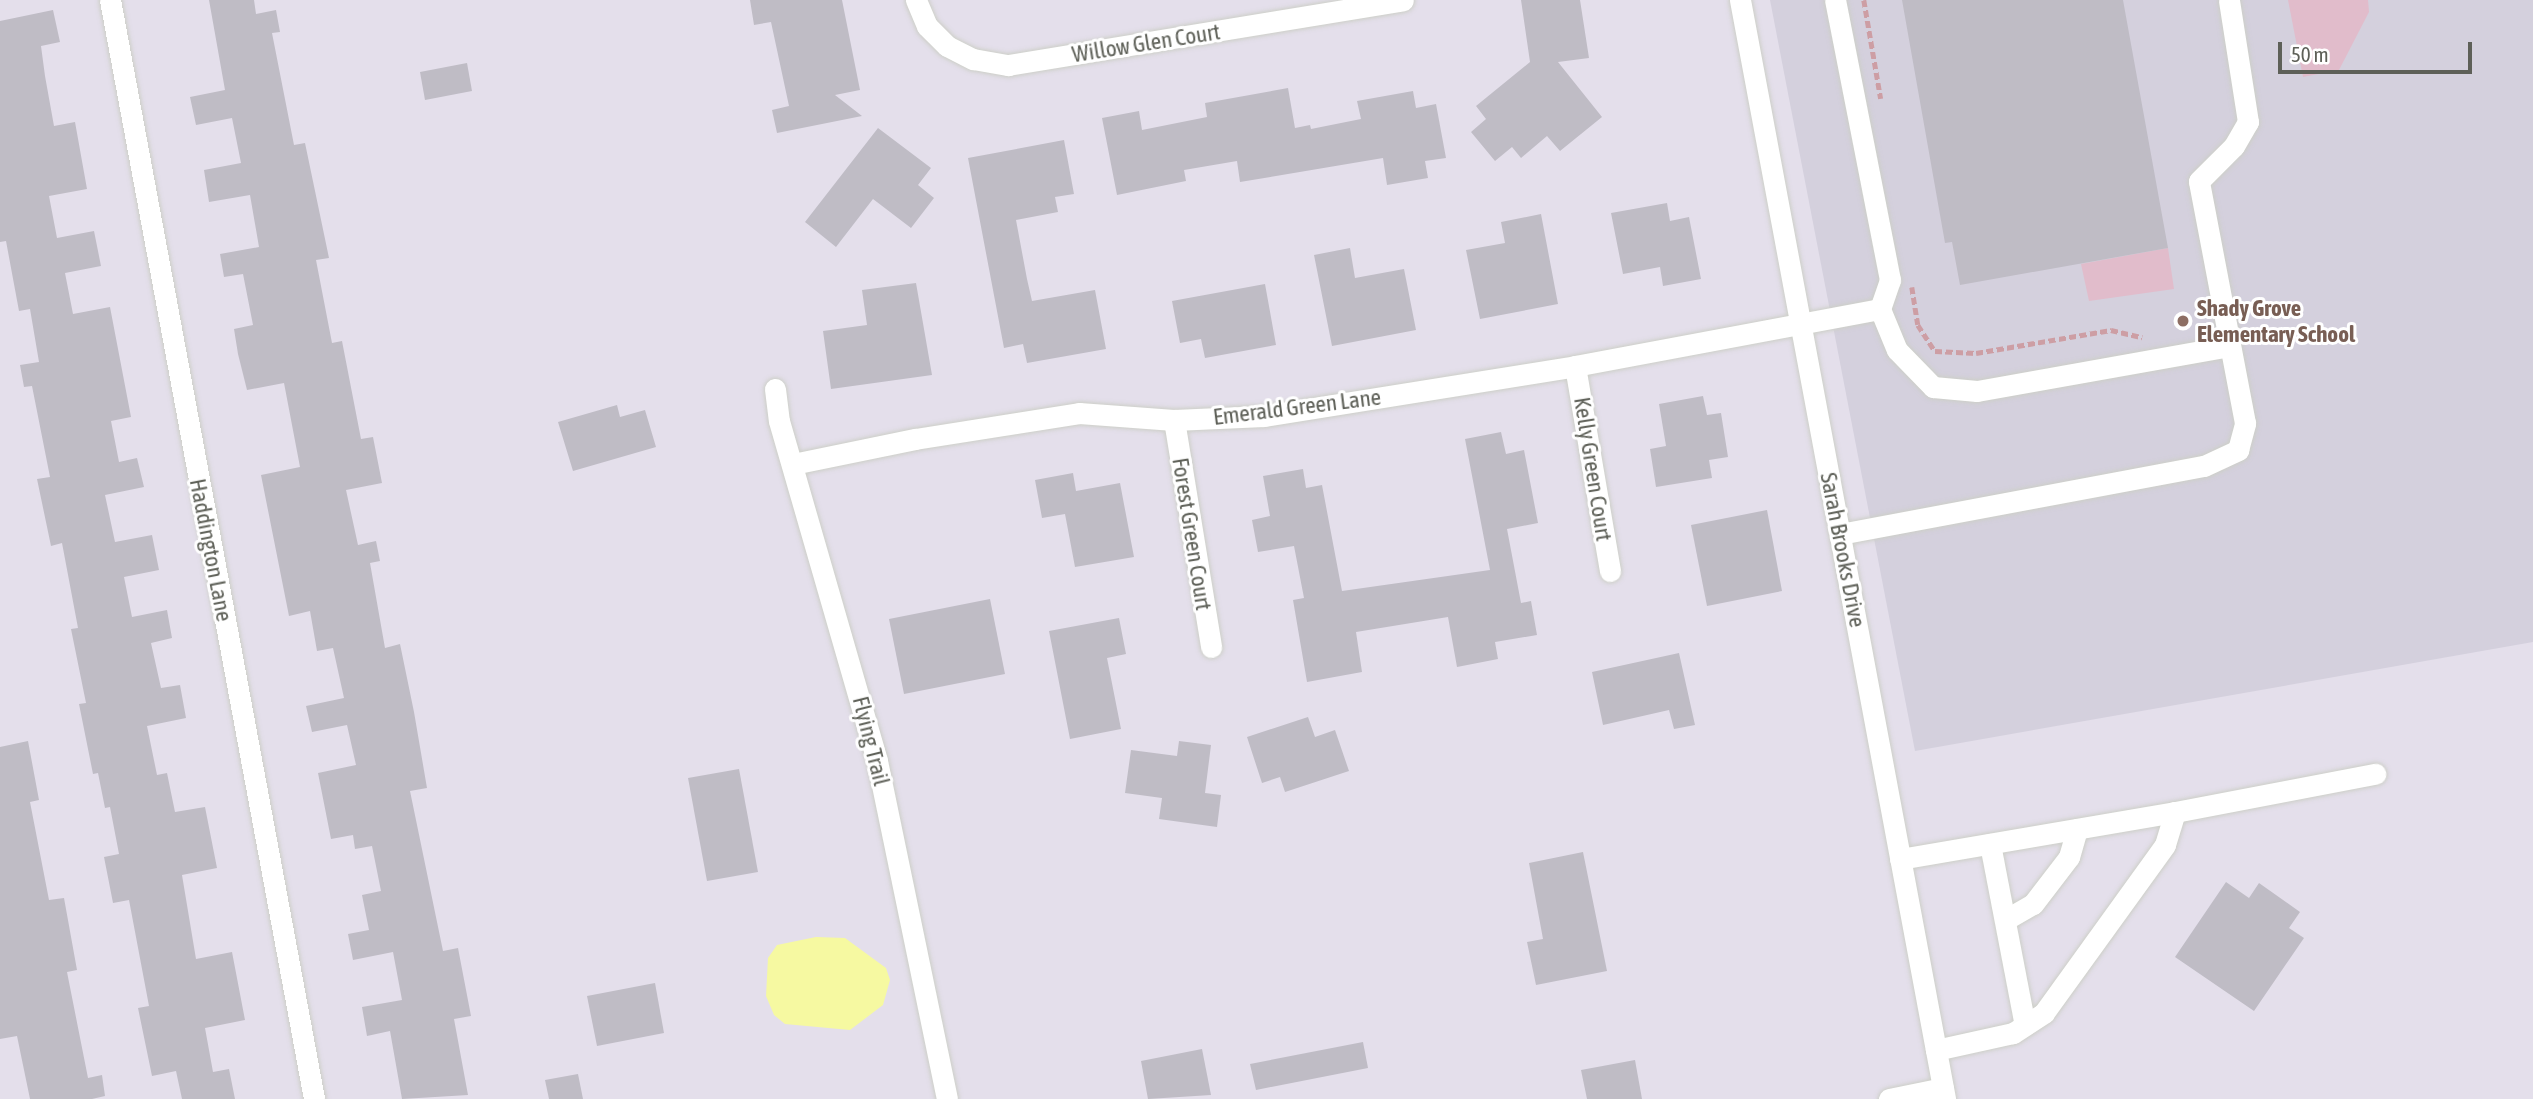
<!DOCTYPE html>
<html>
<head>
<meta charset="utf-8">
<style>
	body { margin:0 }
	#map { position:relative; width:2533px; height:1099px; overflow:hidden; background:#e4dfeb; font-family:"Asap Condensed",sans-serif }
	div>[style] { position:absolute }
	.education>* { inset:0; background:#d4d0dd }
	.green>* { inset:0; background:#e1bccb }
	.water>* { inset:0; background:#f6f9a1 }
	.building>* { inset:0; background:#bfbcc5 }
	.path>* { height:4.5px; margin-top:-2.25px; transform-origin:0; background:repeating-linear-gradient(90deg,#cd9ea4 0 7px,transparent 0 10.5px) }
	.roads { filter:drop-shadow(0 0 2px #cdcfc8) drop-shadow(0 0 2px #cdcfc8) }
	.minor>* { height:21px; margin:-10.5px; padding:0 10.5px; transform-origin:10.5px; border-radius:10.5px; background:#fff }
	.dots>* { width:19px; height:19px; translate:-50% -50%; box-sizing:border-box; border:4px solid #fff; border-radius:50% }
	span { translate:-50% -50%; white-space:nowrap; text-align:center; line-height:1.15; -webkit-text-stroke:6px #fff; paint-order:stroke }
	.street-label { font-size:23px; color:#5e6058 }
	.education-label { font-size:23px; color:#785e54; font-weight:700 }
	.left { translate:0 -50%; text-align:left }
	.scale { position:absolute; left:2278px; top:42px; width:194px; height:32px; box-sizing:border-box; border:4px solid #5e6058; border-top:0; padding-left:9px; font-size:21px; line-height:24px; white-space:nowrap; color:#5e6058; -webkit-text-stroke:5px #fff; paint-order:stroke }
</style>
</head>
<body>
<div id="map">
	<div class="education">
		<i style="clip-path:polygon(1770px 0,2533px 0,2533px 642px,1915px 751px)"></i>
	</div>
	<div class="green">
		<i style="clip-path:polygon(2288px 0,2368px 0,2369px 12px,2339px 70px,2303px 77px)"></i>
		<i style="clip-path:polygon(2168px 248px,2174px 289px,2089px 301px,2081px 264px)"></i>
	</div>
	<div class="water">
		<i style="clip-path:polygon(816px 937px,845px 938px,886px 968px,890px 980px,883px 1005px,850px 1030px,785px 1024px,774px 1015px,766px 996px,768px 958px,777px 945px)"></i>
	</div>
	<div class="building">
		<i style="clip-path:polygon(209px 0,254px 0,256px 14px,276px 10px,280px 32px,272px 33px,294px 145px,305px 143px,329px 258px,316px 260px,332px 343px,342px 341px,361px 439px,373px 437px,382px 483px,346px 490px,358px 545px,376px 541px,380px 561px,370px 563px,385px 648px,400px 644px,414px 712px,427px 788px,410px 791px,443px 951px,458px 948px,471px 1016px,454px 1019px,468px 1095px,402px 1099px,390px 1031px,367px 1036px,362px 1007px,402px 1000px,393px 952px,353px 960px,348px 934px,369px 930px,362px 895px,381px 891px,372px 846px,355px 849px,353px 835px,331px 839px,318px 773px,356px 765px,347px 725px,312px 732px,306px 706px,344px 698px,333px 648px,317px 651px,310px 611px,289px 616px,261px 475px,300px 467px,284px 383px,247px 390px,238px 354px,234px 329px,253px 325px,243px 274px,224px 277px,220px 254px,259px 247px,250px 195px,209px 202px,204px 170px,241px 163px,232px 118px,196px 125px,190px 97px,225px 90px)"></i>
		<i style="clip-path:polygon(750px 0,842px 0,860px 90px,835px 95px,862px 116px,777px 133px,772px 110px,789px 106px,771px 22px,754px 25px)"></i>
		<i style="clip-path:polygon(1521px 0,1580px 0,1589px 58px,1558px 62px,1602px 117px,1560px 151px,1547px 136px,1521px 158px,1512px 147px,1495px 161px,1471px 132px,1486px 119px,1476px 106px,1530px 62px)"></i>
		<i style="clip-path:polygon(1902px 0,2123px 0,2168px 248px,1960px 285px,1952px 242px,1945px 243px)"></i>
		<i style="clip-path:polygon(53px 10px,60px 42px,41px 46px,45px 76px,54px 126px,75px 122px,87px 189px,49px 196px,57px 238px,94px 231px,101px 266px,65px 273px,73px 314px,110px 307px,131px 417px,111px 421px,119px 462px,137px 458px,144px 487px,105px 495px,115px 542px,152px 535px,159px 570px,124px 577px,132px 617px,167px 610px,172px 638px,151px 643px,161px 688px,180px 685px,186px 718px,147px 726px,157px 775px,167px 773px,175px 812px,205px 807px,217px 868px,182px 875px,196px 959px,232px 952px,245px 1020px,205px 1028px,213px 1072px,229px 1069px,235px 1099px,182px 1099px,176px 1071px,152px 1076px,138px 1008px,149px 1006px,129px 900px,113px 903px,104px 857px,119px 854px,110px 807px,105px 808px,98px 773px,93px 774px,79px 704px,86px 703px,71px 629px,78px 628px,62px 543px,51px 546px,37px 479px,50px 477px,32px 386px,24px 387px,20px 365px,39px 362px,30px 309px,19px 311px,6px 241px,0 242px,0 21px)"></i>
		<i style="clip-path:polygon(467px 63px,472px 91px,425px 100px,420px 72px)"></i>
		<i style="clip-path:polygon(1288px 88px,1295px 128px,1310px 125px,1311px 129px,1361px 119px,1357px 101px,1413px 91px,1416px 108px,1436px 104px,1446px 158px,1425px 161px,1428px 178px,1387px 185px,1383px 158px,1240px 182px,1237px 161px,1184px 170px,1186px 181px,1117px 195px,1102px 118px,1139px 111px,1142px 130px,1207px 117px,1205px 103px)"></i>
		<i style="clip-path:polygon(878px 128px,931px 168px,918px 185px,934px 198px,911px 228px,873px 199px,836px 247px,805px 222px)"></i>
		<i style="clip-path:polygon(1064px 140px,1074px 194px,1055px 197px,1058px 212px,1016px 220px,1027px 279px,1032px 301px,1095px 290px,1106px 349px,1027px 363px,1023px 344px,1004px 348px,968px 158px)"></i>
		<i style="clip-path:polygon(1667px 203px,1670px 221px,1689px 217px,1701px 279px,1663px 286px,1660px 267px,1623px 274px,1611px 213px)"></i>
		<i style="clip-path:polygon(1541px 214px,1558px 304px,1480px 319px,1466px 250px,1505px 243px,1501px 222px)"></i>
		<i style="clip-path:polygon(1350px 248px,1355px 278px,1404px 269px,1416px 330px,1332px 346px,1314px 255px)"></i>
		<i style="clip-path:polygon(916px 283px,932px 375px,831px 389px,823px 331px,867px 325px,862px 290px)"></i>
		<i style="clip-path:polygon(1265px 284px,1276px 345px,1205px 358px,1201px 339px,1180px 343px,1172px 301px)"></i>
		<i style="clip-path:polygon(1703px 396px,1707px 415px,1721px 413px,1728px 457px,1709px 460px,1712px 478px,1656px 487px,1650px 449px,1666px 446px,1659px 404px)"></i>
		<i style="clip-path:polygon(617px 405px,620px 417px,645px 410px,656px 447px,573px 471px,558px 422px)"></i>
		<i style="clip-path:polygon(1501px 432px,1506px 454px,1524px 450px,1538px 523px,1507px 529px,1521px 603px,1531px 601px,1537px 635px,1495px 642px,1498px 659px,1457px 667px,1448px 617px,1356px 632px,1362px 672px,1307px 682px,1293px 600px,1304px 598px,1294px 546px,1258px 552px,1252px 520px,1270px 516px,1263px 476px,1303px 469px,1306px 488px,1322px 485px,1342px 591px,1490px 570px,1465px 439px)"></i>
		<i style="clip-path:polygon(1073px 473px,1076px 491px,1120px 483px,1134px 557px,1075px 567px,1065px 514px,1042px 518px,1035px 480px)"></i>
		<i style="clip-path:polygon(1767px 510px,1782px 591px,1707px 606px,1691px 525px)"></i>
		<i style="clip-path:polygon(990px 599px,1005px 674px,904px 694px,889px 619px)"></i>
		<i style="clip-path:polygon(1119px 618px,1126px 654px,1107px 658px,1121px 729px,1070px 739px,1049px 631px)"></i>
		<i style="clip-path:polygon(1679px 653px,1695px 725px,1674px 729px,1669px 710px,1603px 725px,1592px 672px)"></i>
		<i style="clip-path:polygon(1308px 717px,1315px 737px,1335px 730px,1349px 771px,1285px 792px,1280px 777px,1262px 783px,1247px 737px)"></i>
		<i style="clip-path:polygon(28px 741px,39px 800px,30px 802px,49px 900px,64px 898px,77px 970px,67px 972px,88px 1078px,102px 1075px,105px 1096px,92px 1099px,30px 1099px,17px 1036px,0 1039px,0 747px)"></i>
		<i style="clip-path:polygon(1179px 741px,1211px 745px,1205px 793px,1221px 795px,1217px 827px,1159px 819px,1162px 798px,1125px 793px,1131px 750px,1177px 756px)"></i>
		<i style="clip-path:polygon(739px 769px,758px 872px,707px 881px,688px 778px)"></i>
		<i style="clip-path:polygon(1583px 852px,1607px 971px,1536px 985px,1527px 942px,1543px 939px,1529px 863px)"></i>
		<i style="clip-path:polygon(2226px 882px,2249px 898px,2259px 883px,2300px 912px,2289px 928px,2304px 938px,2254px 1011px,2175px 957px)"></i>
		<i style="clip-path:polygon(655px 983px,664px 1033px,597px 1046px,587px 996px)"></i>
		<i style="clip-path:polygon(1363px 1042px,1368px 1068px,1256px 1090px,1250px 1064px)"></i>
		<i style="clip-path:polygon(1202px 1049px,1211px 1095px,1148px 1099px,1141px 1061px)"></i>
		<i style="clip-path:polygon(1635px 1060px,1642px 1099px,1587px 1099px,1581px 1070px)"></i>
		<i style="clip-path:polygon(578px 1074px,583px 1099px,549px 1099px,545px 1080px)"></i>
	</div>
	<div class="path">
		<i style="left:1864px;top:0;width:100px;rotate:80.3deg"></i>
		<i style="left:1912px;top:287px;width:38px;rotate:81deg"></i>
		<i style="left:1918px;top:325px;width:31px;rotate:57deg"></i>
		<i style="left:1935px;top:351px;width:41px;rotate:2.8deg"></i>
		<i style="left:1976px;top:353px;width:137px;rotate:-9.7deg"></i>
		<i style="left:2111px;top:330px;width:32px;rotate:13deg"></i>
	</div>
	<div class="roads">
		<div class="minor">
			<i style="left:110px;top:0;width:1118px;rotate:79.48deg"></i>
			<i style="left:916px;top:0;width:28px;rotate:67deg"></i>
			<i style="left:927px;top:26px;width:28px;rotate:45deg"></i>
			<i style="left:947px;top:46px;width:29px;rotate:27deg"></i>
			<i style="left:973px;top:59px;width:36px;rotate:10deg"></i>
			<i style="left:1008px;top:65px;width:400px;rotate:-9.3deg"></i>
			<i style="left:1740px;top:0;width:1118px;rotate:79.43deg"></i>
			<i style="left:1880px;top:309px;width:44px;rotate:67.5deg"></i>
			<i style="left:1897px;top:350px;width:52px;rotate:45.8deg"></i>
			<i style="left:1933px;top:387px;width:44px;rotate:5.2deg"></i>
			<i style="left:1977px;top:391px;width:257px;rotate:-10.1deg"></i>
			<i style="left:1575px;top:366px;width:208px;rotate:80.3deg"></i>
			<i style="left:775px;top:389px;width:32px;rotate:83deg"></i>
			<i style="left:779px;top:421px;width:354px;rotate:73.9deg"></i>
			<i style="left:877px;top:761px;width:345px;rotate:78.3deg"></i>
			<i style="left:1174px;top:420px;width:230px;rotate:80.7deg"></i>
			<i style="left:793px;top:464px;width:125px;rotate:-11.6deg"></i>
			<i style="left:915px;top:439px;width:166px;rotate:-9deg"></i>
			<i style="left:1079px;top:413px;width:95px;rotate:4.2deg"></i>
			<i style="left:1174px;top:420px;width:90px;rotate:-2.5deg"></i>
			<i style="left:1264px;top:416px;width:315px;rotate:-9.1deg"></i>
			<i style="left:1575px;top:366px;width:310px;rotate:-10.6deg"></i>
			<i style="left:1880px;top:309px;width:31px;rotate:-71deg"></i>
			<i style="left:1890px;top:280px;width:285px;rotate:-101.1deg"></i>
			<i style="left:1840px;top:534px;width:370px;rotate:-10.6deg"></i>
			<i style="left:2204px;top:466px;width:38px;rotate:-25deg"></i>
			<i style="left:2238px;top:450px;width:28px;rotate:-75deg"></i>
			<i style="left:2245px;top:423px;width:246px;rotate:-100.8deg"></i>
			<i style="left:2199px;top:181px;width:49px;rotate:-45deg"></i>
			<i style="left:2234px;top:146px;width:28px;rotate:-60deg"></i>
			<i style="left:2248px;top:122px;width:123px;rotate:-98.9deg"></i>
			<i style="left:2175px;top:812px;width:204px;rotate:-10.8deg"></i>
			<i style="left:1990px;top:844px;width:184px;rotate:79.1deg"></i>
			<i style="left:1900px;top:859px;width:279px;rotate:-9.7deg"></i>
			<i style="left:2175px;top:812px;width:34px;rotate:107deg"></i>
			<i style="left:2165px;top:845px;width:207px;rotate:125.8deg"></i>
			<i style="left:2044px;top:1013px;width:37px;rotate:147deg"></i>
			<i style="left:2013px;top:1033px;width:79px;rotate:167.6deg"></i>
			<i style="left:2005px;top:920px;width:32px;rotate:-30deg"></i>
			<i style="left:2033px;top:904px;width:59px;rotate:-52.5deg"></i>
			<i style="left:2069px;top:857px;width:29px;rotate:-74deg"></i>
			<i style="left:1889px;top:1099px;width:55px;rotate:-11.5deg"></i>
		</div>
	</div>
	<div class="dots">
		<i style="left:2183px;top:321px;background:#8d6e63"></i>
	</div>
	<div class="street-label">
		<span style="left:1146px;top:43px;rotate:-9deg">Willow Glen Court</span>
		<span style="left:1297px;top:407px;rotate:-7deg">Emerald Green Lane</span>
		<span style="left:1593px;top:469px;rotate:81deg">Kelly Green Court</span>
		<span style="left:1192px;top:534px;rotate:81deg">Forest Green Court</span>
		<span style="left:211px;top:550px;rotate:79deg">Haddington Lane</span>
		<span style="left:1843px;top:550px;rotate:79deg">Sarah Brooks Drive</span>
		<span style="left:871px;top:741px;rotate:76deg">Flying Trail</span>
	</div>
	<div class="education-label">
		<span class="left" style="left:2197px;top:321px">Shady Grove<br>Elementary School</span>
	</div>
	<div class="scale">50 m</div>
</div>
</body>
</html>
